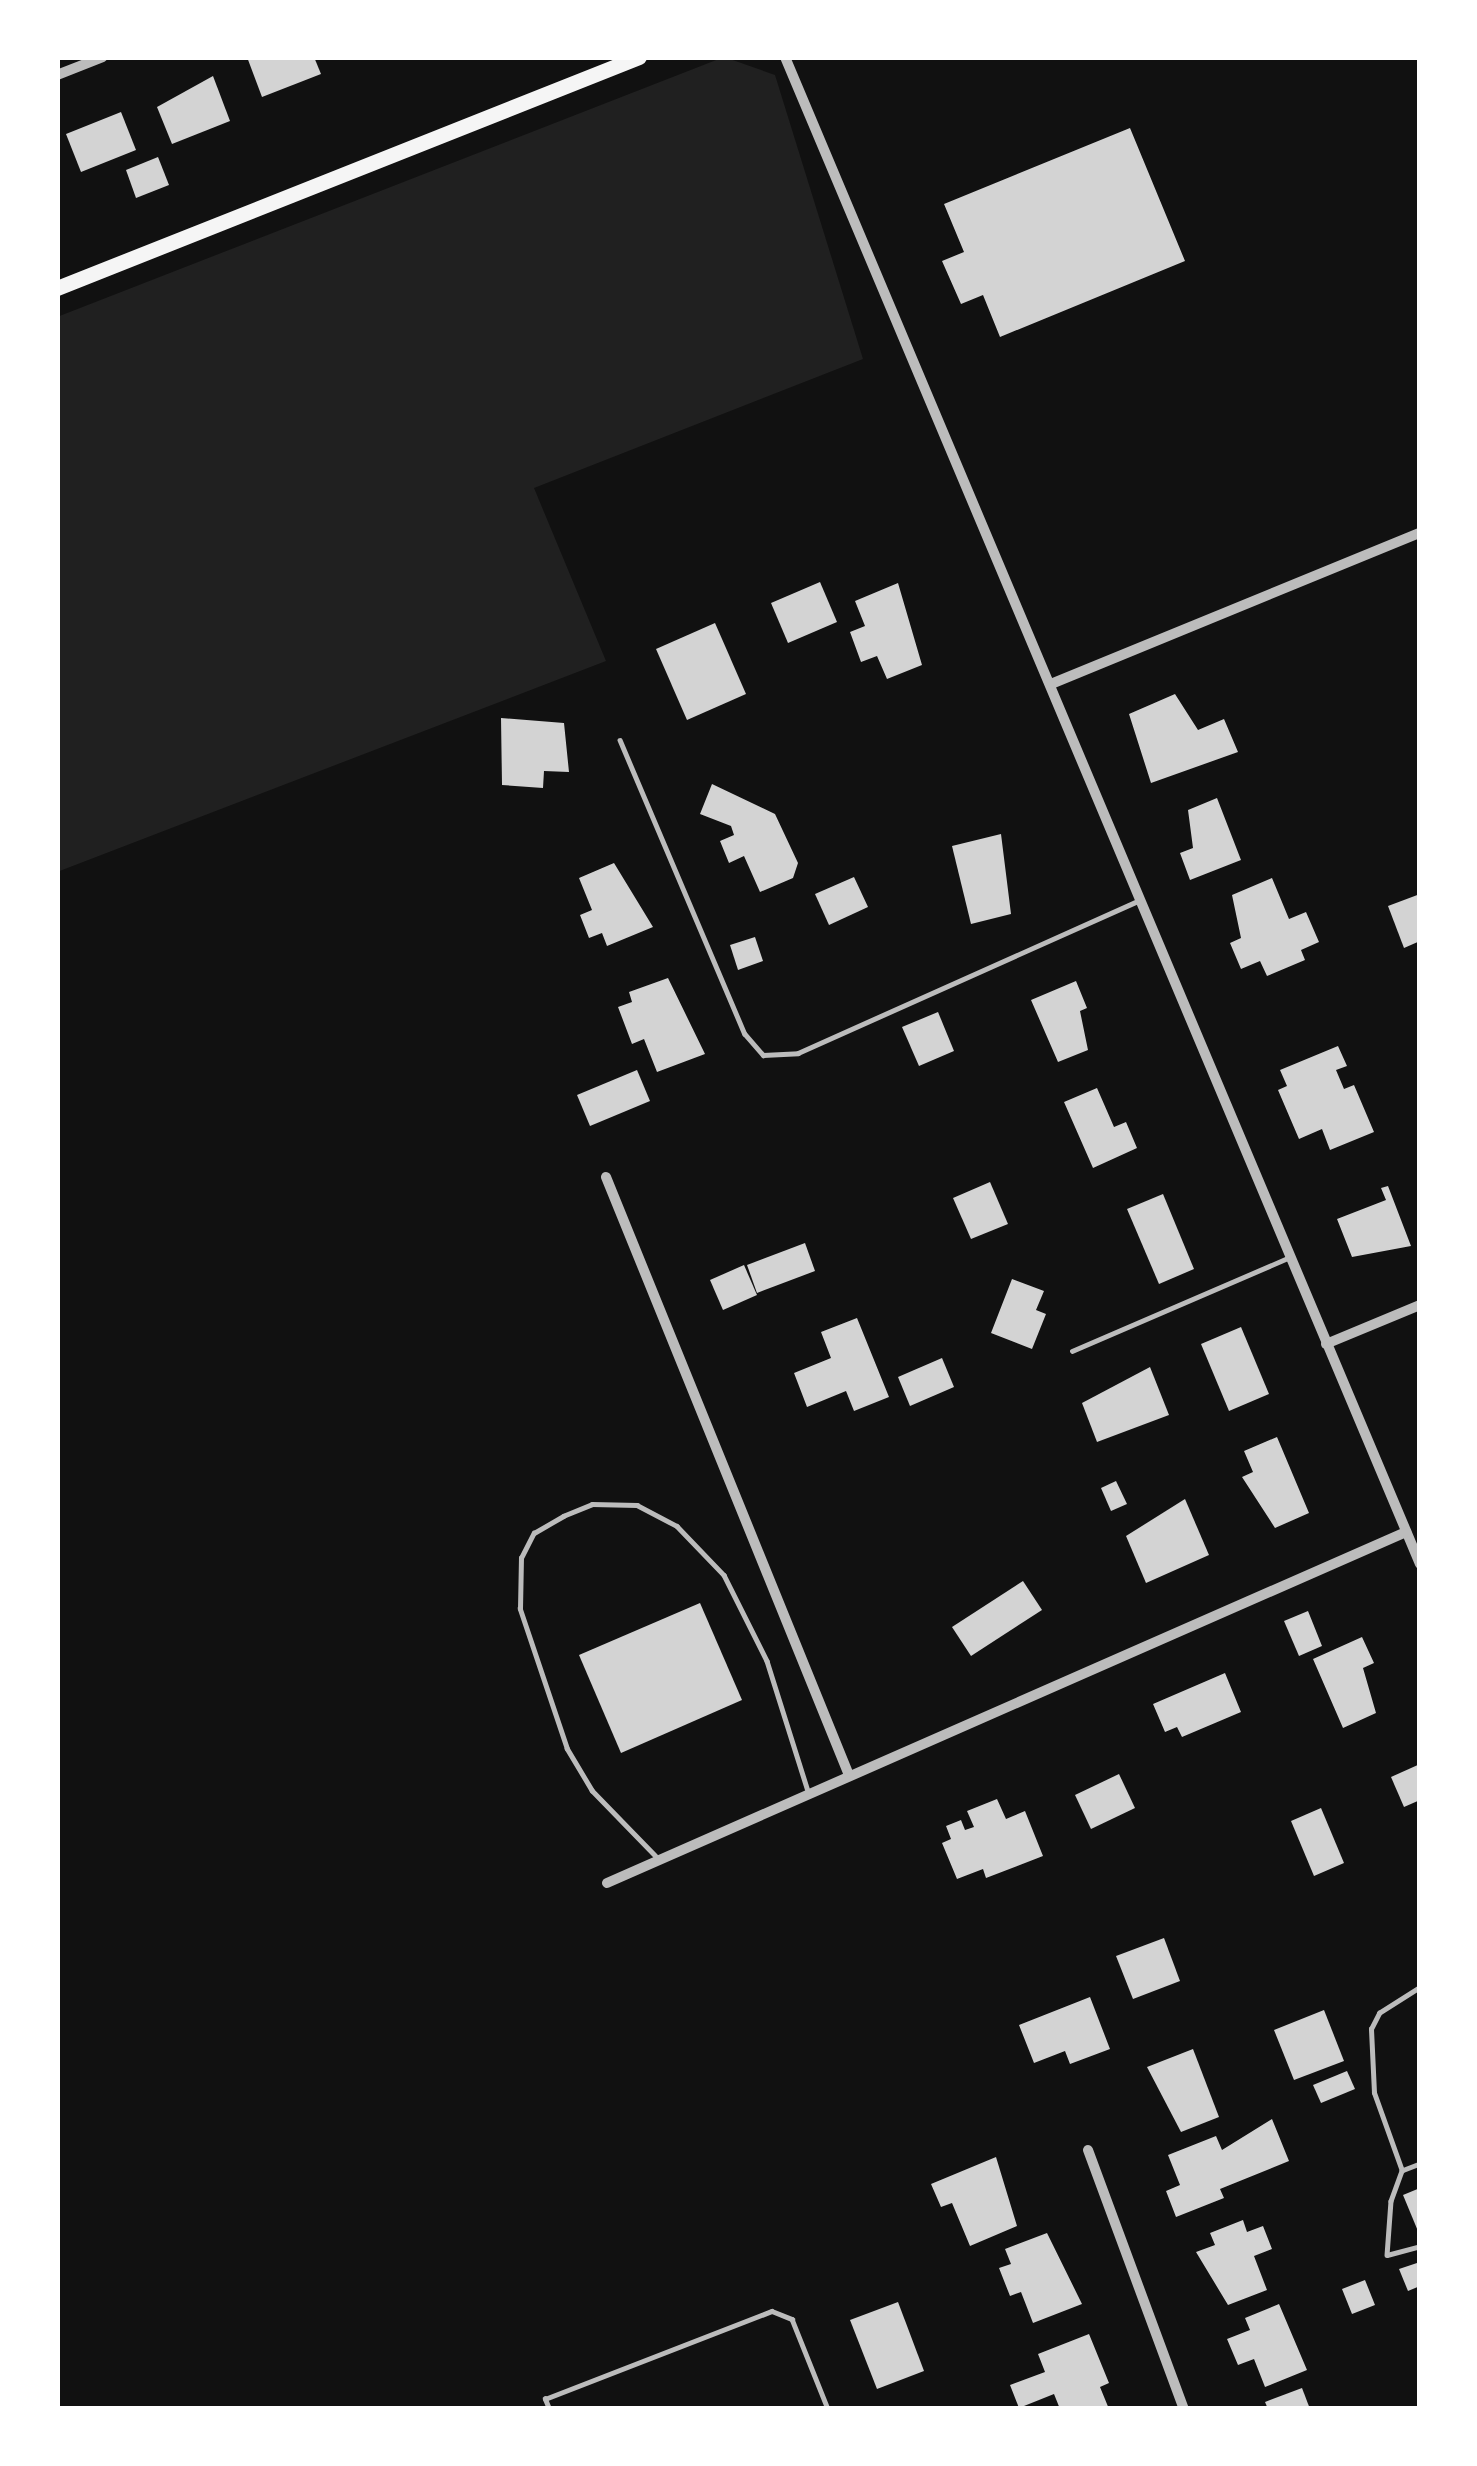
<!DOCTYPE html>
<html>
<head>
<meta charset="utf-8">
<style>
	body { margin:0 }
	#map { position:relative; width:1477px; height:2466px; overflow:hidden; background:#111; font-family:"Alegreya Sans",sans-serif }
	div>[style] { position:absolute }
	.green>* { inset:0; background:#202020 }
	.building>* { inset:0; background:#d3d3d3 }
	.service>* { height:4.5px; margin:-2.25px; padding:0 2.25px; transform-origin:2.25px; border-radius:2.25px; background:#bcbcbc }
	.minor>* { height:10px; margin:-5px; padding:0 5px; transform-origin:5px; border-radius:5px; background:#bcbcbc }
	.secondary>* { height:15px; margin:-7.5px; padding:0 7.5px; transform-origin:7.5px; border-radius:7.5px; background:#f5f5f5 }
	span { translate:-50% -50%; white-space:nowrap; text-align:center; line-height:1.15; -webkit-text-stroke:12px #fff; paint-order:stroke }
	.frame { position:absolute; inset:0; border:60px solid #fff; pointer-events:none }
</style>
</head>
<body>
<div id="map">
	<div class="green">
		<i style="clip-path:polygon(724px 57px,775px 75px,863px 359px,534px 488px,606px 661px,57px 872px,57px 317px)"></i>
	</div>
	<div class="building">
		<i style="clip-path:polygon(247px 57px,314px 57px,321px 74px,262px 97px)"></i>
		<i style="clip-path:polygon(213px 76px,230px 121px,172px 144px,157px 107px)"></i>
		<i style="clip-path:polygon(121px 112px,136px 150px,81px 172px,66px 134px)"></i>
		<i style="clip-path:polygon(1130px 128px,1185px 261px,1000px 337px,983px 295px,961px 304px,942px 261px,964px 252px,944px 204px)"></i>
		<i style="clip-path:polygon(158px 157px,169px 185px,136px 198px,126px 170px)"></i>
		<i style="clip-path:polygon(820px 582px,837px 622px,788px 643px,771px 603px)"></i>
		<i style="clip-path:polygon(898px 583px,922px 665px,887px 679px,877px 656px,861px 662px,850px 632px,865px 626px,855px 601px)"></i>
		<i style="clip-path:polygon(715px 623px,746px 694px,687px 720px,656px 649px)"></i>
		<i style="clip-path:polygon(1175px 694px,1198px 730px,1224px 719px,1238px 752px,1151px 783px,1129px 714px)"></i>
		<i style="clip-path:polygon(501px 718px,564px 723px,569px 772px,544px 771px,543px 788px,502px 785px)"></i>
		<i style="clip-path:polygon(712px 784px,775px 814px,798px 863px,793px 878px,760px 892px,744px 856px,729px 863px,720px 841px,734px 835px,731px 826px,700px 814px)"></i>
		<i style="clip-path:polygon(1217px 798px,1241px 860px,1190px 880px,1180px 853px,1193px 848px,1188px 810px)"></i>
		<i style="clip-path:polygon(1001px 834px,1011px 914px,971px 924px,952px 846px)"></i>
		<i style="clip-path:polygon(614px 863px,653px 927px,607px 946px,602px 933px,589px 938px,580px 915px,592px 910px,579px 878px)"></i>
		<i style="clip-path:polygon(854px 877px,868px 907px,829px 925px,815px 894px)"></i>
		<i style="clip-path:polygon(1272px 878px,1289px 919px,1306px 912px,1319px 942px,1301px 950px,1305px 960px,1267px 976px,1260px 961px,1241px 969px,1230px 943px,1241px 938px,1232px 895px)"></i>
		<i style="clip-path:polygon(1420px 894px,1420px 941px,1404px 948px,1388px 906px)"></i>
		<i style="clip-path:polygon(755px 937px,763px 961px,738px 970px,730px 945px)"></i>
		<i style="clip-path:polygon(668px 978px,705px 1054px,657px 1072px,644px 1039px,632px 1044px,618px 1007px,632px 1002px,629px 992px)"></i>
		<i style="clip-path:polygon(1076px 981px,1087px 1008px,1080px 1011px,1088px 1050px,1058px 1062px,1031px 1000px)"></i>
		<i style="clip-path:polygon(938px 1012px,954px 1051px,919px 1066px,902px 1027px)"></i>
		<i style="clip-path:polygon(1338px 1046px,1347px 1066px,1336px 1070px,1344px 1089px,1354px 1085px,1374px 1132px,1330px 1150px,1322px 1129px,1299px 1139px,1278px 1090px,1287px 1086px,1280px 1070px)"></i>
		<i style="clip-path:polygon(637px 1070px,650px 1101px,590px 1126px,577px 1095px)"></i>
		<i style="clip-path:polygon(1097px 1088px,1114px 1127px,1126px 1122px,1137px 1148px,1093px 1168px,1064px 1102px)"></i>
		<i style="clip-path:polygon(990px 1182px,1008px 1224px,971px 1239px,953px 1198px)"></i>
		<i style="clip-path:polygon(1388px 1186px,1411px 1246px,1352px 1257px,1337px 1219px,1386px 1200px,1381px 1188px)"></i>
		<i style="clip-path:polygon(1163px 1194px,1194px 1269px,1159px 1284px,1127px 1209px)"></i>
		<i style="clip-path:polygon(805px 1243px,815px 1271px,757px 1293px,747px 1265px)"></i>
		<i style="clip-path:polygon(744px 1265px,757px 1295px,723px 1310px,710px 1280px)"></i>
		<i style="clip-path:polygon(1012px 1279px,1044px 1291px,1036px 1310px,1046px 1314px,1032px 1349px,991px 1333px)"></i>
		<i style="clip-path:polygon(857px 1318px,889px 1397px,854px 1411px,846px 1391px,807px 1407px,794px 1373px,831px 1358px,821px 1332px)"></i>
		<i style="clip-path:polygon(1241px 1327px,1269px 1394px,1229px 1411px,1201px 1344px)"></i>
		<i style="clip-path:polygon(942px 1358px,954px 1387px,910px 1406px,898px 1377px)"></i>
		<i style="clip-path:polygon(1150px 1367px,1169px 1415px,1097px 1442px,1082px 1403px)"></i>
		<i style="clip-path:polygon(1277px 1437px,1309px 1513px,1275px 1528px,1242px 1477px,1253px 1472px,1244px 1451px)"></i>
		<i style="clip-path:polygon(1116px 1481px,1127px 1504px,1111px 1511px,1101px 1488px)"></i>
		<i style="clip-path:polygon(1185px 1499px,1209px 1555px,1146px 1583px,1126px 1536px)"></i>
		<i style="clip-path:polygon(1023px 1581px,1042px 1610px,971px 1656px,952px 1627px)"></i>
		<i style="clip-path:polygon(700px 1603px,742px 1700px,621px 1753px,579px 1655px)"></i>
		<i style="clip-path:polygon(1308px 1611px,1322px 1646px,1299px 1656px,1284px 1621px)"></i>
		<i style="clip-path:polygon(1362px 1637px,1374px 1663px,1363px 1668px,1376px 1713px,1343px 1728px,1313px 1659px)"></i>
		<i style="clip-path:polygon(1225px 1673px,1241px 1712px,1182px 1737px,1177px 1727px,1165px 1732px,1153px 1704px)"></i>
		<i style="clip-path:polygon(1420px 1764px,1420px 1800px,1404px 1807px,1391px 1777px)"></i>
		<i style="clip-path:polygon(1119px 1774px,1135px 1808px,1091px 1829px,1075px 1795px)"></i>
		<i style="clip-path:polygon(997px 1799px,1006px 1819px,1025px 1811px,1043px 1856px,986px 1878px,983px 1869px,957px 1879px,942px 1843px,951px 1839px,946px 1826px,961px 1820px,965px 1830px,974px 1827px,967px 1811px)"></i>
		<i style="clip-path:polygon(1321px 1808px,1344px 1863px,1314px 1876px,1291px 1821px)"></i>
		<i style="clip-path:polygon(1164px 1938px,1180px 1981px,1133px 1999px,1116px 1956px)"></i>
		<i style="clip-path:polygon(1090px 1997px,1110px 2049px,1070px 2064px,1065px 2051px,1034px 2063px,1019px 2025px)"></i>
		<i style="clip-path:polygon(1324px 2010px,1344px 2061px,1294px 2080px,1274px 2030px)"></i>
		<i style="clip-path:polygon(1193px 2049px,1219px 2117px,1181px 2132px,1147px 2067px)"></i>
		<i style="clip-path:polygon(1347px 2071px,1355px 2089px,1321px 2103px,1313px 2085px)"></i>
		<i style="clip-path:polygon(1272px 2119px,1289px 2161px,1220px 2189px,1224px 2198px,1176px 2217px,1166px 2191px,1180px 2185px,1168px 2155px,1216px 2136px,1222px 2150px)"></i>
		<i style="clip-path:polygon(996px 2157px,1017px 2226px,970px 2246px,952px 2203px,941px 2207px,931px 2184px)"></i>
		<i style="clip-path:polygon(1420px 2188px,1420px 2236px,1403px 2195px)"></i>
		<i style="clip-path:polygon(1243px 2220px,1247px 2232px,1263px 2226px,1272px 2249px,1254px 2256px,1267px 2290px,1228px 2305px,1196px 2252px,1215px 2245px,1210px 2233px)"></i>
		<i style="clip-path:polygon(1047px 2233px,1082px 2304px,1033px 2323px,1021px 2292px,1010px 2296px,999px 2268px,1011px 2264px,1005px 2249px)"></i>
		<i style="clip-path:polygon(1420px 2262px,1420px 2286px,1408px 2291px,1399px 2269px)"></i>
		<i style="clip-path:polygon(1365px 2280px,1375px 2305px,1352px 2314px,1342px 2289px)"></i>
		<i style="clip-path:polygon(898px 2302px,924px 2371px,877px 2389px,850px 2320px)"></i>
		<i style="clip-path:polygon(1279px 2304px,1307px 2370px,1265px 2387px,1254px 2359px,1238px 2365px,1227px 2339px,1250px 2330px,1245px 2318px)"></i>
		<i style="clip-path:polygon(1089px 2334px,1109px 2383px,1100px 2387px,1109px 2409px,1060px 2409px,1054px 2394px,1019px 2408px,1010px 2385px,1045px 2372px,1038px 2354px)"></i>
		<i style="clip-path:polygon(1302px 2388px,1310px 2409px,1268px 2409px,1265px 2402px)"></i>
	</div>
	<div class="service">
		<i style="left:620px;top:740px;width:319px;rotate:67deg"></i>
		<i style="left:745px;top:1034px;width:28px;rotate:49deg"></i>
		<i style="left:763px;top:1055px;width:35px;rotate:-3deg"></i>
		<i style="left:798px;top:1053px;width:372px;rotate:-24.1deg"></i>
		<i style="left:1072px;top:1351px;width:235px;rotate:-23.3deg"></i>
		<i style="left:656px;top:1857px;width:92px;rotate:-134.1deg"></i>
		<i style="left:592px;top:1791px;width:49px;rotate:-120.8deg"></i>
		<i style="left:567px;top:1749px;width:148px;rotate:-108.6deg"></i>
		<i style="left:520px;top:1609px;width:51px;rotate:-88.9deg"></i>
		<i style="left:521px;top:1558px;width:28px;rotate:-63deg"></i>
		<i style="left:534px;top:1533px;width:34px;rotate:-30deg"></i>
		<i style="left:563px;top:1516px;width:31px;rotate:-22deg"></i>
		<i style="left:592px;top:1504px;width:45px;rotate:1.3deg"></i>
		<i style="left:637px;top:1505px;width:45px;rotate:27.7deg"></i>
		<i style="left:677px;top:1526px;width:68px;rotate:46.2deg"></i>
		<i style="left:724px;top:1575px;width:96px;rotate:63.4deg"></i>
		<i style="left:767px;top:1661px;width:136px;rotate:72.5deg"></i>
		<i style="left:1420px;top:2164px;width:19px;rotate:159deg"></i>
		<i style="left:1402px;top:2171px;width:32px;rotate:110deg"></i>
		<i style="left:1391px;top:2201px;width:54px;rotate:94.2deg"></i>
		<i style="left:1387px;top:2255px;width:34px;rotate:-15deg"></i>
		<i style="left:1402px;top:2171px;width:83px;rotate:-109.7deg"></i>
		<i style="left:1374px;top:2093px;width:64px;rotate:-92.7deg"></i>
		<i style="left:1371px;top:2029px;width:18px;rotate:-63deg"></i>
		<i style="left:1379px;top:2013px;width:49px;rotate:-32.4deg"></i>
		<i style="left:549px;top:2409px;width:11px;rotate:-112deg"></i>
		<i style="left:545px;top:2399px;width:243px;rotate:-21.2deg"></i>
		<i style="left:772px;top:2311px;width:22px;rotate:22deg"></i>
		<i style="left:792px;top:2319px;width:97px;rotate:68.2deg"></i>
	</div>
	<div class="minor">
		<i style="left:785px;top:57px;width:1635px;rotate:67.15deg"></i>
		<i style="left:57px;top:75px;width:49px;rotate:-21.4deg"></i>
		<i style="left:1051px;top:684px;width:399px;rotate:-22.3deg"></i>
		<i style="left:606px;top:1177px;width:645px;rotate:67.89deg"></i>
		<i style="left:1326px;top:1344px;width:102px;rotate:-22.5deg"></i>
		<i style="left:607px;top:1883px;width:873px;rotate:-23.72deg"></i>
		<i style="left:1088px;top:2150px;width:276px;rotate:69.7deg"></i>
	</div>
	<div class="secondary">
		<i style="left:57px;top:288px;width:626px;rotate:-21.65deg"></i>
	</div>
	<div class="frame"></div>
</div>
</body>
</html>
